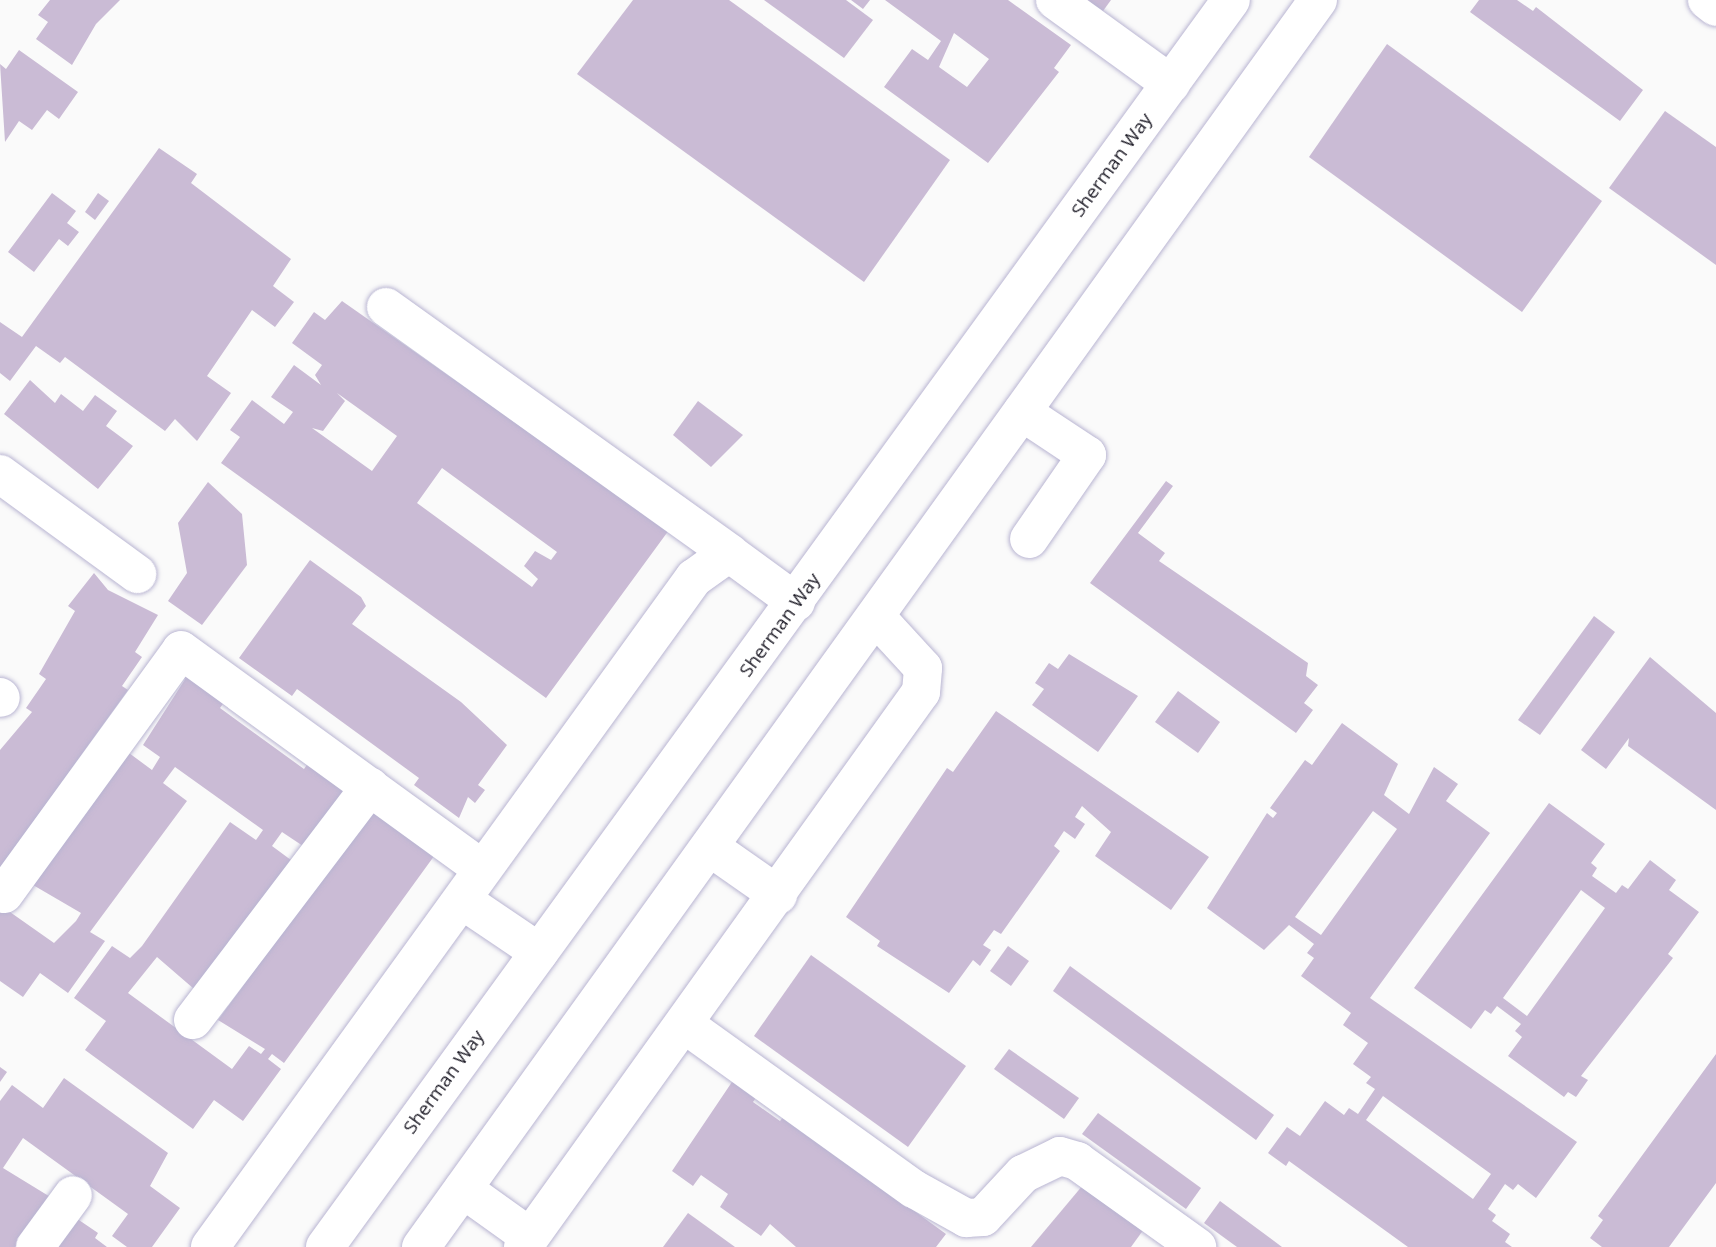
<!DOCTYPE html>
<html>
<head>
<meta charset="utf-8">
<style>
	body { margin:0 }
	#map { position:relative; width:1716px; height:1247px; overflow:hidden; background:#fafafa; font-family:"Open Sans",sans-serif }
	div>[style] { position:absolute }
	.building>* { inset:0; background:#cabbd5 }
	.roads { filter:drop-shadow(0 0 2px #b9b5d2) drop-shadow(0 0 2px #b9b5d2) }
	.minor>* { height:38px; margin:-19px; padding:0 19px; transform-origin:19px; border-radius:19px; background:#fff }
	.major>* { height:38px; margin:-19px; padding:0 19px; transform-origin:19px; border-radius:19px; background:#fff }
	span { translate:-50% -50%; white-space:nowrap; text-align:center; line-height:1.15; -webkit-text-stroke:5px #fff; paint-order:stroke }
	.street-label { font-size:19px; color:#1d1b26 }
</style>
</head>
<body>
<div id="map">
	<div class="building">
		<i style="clip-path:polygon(50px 0,120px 0,96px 24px,72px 65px,36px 39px,48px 22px,38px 15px)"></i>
		<i style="clip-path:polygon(633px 0,729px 0,950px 160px,864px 282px,577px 74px)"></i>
		<i style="clip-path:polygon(764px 0,846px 0,873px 20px,844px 58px)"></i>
		<i style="clip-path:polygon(851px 0,870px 0,863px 9px)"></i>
		<i style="clip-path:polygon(evenodd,885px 0,1008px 0,1071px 45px,1054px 68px,1059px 72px,988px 163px,884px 87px,912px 49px,928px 60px,941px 41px,885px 0,954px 33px,989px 59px,967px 87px,939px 67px,954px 33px)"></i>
		<i style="clip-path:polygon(1086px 0,1111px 0,1103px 11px)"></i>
		<i style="clip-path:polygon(1479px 0,1517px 0,1533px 11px,1536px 7px,1643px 90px,1620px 121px,1470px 12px)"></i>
		<i style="clip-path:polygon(1387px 44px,1602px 201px,1522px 312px,1309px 157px)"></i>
		<i style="clip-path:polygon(19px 50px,78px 92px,59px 119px,47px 110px,32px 130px,19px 121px,5px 142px,0 64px,6px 69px)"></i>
		<i style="clip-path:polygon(1665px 111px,1716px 147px,1716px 265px,1609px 188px)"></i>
		<i style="clip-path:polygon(159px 148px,197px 174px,191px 183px,291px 259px,273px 286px,294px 302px,275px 327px,252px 310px,207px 376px,231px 393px,197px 441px,175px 419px,165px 431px,65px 357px,60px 363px,36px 346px,10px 381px,0 373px,0 322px,22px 337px)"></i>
		<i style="clip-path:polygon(52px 193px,76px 211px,67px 223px,79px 232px,68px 246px,59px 239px,34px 272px,8px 252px)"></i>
		<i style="clip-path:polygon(98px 193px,109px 201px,95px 220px,85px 212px)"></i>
		<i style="clip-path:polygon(evenodd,342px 301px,669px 530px,546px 698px,221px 463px,240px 437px,230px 430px,252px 400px,284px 424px,293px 412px,271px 397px,294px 365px,321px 385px,315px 375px,322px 365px,292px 343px,314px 312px,325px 320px,342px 301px,337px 393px,397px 436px,372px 471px,312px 428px,323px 431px,345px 401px,337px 393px,342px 301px,442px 468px,557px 552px,551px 560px,535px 551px,524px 566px,538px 579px,532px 587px,417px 503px,442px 468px)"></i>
		<i style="clip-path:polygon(30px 380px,55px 403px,61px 394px,83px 411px,95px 395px,117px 411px,106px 426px,133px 446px,98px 489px,4px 414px)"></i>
		<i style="clip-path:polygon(698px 401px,743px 435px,711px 467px,673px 435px)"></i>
		<i style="clip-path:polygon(1166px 481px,1173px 486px,1138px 533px,1165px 553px,1159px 561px,1308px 663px,1306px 676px,1318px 685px,1304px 703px,1313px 710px,1296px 733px,1090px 583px)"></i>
		<i style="clip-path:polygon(208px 482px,242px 514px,247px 565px,202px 625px,168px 601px,187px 573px,178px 523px)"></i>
		<i style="clip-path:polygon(310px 560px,361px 597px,366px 606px,352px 624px,461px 702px,507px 745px,478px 785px,485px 790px,475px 803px,468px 797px,459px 818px,414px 785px,419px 778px,297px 689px,292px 696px,239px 658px)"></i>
		<i style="clip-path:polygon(94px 573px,108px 590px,158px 615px,135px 652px,142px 657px,122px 686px,128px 690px,0 868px,0 750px,32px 712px,26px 708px,46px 679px,39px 674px,75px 611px,68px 606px)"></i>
		<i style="clip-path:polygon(1594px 616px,1615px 632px,1540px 735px,1518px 720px)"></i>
		<i style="clip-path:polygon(1069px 654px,1138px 696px,1098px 752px,1032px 705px,1044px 689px,1035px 683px,1049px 663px,1058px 669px)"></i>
		<i style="clip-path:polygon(1650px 657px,1716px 713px,1716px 810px,1628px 746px,1629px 738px,1606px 769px,1581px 750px)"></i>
		<i style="clip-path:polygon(191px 670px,230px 694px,220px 708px,304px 769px,314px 755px,351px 784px,303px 846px,282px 832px,272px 846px,295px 863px,201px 995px,157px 957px,128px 993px,232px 1069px,249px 1046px,261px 1054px,265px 1049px,218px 1020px,377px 803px,437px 852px,284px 1063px,272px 1054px,268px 1059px,281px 1069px,243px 1121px,214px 1100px,193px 1129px,85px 1050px,106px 1021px,74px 998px,112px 946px,130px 958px,142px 946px,230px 822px,256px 840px,263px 830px,175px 767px,163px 783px,187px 801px,90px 932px,105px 941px,68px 993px,40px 973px,23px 997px,0 981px,0 905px,54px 943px,76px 921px,81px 913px,33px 885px,129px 753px,152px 770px,160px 757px,143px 745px)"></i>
		<i style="clip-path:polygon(1178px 691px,1220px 722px,1198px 753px,1155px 722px)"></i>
		<i style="clip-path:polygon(996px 711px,1209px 857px,1171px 910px,1095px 856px,1111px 832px,1082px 806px,1075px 817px,1085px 824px,1075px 839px,1064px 831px,1054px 846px,1060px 851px,1001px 934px,994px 930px,983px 945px,991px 950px,980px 966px,973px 960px,949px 993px,877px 946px,880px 941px,846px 917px,947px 768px,953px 772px)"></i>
		<i style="clip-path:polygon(evenodd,1342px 723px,1398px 764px,1384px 795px,1409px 814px,1434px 767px,1458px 784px,1446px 801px,1490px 833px,1370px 998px,1577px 1142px,1536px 1198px,1518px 1184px,1513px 1190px,1505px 1184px,1488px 1209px,1496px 1215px,1492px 1221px,1510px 1234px,1505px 1242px,1512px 1247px,1408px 1247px,1289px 1161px,1286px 1166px,1268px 1153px,1287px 1127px,1300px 1136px,1325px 1101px,1344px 1115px,1349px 1108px,1358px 1114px,1375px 1089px,1366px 1083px,1371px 1077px,1353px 1064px,1368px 1043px,1343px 1025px,1351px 1013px,1301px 976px,1314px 958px,1307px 953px,1314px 944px,1289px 925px,1264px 950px,1207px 908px,1267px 813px,1273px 818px,1277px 813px,1270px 808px,1305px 760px,1312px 765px,1342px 723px,1373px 811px,1397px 829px,1321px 935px,1295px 917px,1373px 811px,1342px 723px,1383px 1096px,1491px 1174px,1473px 1199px,1366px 1120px,1383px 1096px)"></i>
		<i style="clip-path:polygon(evenodd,1549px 803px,1605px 844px,1591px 863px,1597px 868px,1592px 876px,1616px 893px,1622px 885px,1628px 889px,1650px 860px,1676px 880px,1669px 890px,1699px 912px,1668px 954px,1673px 958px,1581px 1076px,1588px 1080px,1576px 1097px,1568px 1092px,1564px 1097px,1508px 1056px,1522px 1037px,1515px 1031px,1521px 1024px,1497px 1006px,1491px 1014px,1485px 1010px,1471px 1029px,1414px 988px,1549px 803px,1581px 890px,1605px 908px,1527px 1016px,1503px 998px,1581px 890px)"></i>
		<i style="clip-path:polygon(1008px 946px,1029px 961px,1011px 986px,990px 971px)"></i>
		<i style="clip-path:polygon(811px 955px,966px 1066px,908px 1147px,754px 1036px)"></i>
		<i style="clip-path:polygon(1070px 966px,1274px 1115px,1256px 1140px,1053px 991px)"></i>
		<i style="clip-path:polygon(1009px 1049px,1079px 1098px,1064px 1119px,994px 1069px)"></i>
		<i style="clip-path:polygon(1716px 1054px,1716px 1183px,1669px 1247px,1602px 1247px,1590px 1238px,1603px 1220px,1598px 1216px)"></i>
		<i style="clip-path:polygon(0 1067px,7px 1072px,0 1082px)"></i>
		<i style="clip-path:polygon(64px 1078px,168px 1153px,150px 1186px,180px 1208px,152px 1247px,127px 1247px,112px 1236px,128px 1214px,23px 1138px,3px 1168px,52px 1198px,20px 1247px,0 1247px,0 1101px,12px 1085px,43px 1108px)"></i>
		<i style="clip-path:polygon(734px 1079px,757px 1096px,753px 1102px,780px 1121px,784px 1116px,946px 1234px,936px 1247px,796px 1247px,770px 1224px,761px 1236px,720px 1207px,728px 1194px,701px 1175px,693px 1186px,672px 1171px)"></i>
		<i style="clip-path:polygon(1098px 1113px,1201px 1188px,1186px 1209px,1082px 1134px)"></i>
		<i style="clip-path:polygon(1083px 1185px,1144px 1229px,1131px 1247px,1031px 1247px)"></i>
		<i style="clip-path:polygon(1220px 1201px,1282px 1247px,1237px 1247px,1204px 1223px)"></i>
		<i style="clip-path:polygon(688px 1213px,735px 1247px,663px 1247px)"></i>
		<i style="clip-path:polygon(76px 1218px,98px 1233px,95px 1238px,107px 1247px,54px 1247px)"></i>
	</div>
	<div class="roads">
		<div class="minor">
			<i style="left:1055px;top:0;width:143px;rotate:35.9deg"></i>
			<i style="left:386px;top:307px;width:422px;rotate:35.6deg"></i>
			<i style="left:1022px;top:412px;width:78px;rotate:33.5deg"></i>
			<i style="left:1087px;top:455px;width:102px;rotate:124.6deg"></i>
			<i style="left:0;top:474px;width:170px;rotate:36.1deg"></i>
			<i style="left:0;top:697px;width:1px;rotate:45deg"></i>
			<i style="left:711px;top:848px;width:82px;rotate:35deg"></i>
			<i style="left:4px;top:894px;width:301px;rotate:-54deg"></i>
			<i style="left:181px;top:650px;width:372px;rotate:36deg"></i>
			<i style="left:462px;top:900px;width:93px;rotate:34deg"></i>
			<i style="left:193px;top:1020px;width:293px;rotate:-52.8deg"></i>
			<i style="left:684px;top:1024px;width:283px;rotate:35.7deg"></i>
			<i style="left:914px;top:1189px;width:60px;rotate:29.1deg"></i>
			<i style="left:966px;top:1218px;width:17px;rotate:-3deg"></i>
			<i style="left:983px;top:1217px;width:59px;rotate:-47.1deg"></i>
			<i style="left:1023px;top:1174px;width:41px;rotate:-25.9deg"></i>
			<i style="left:1060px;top:1156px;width:18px;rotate:16deg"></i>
			<i style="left:1077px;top:1161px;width:148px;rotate:35.6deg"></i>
			<i style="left:463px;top:1189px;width:82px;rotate:35.6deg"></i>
			<i style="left:35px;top:1247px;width:64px;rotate:-53.8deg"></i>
			<i style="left:210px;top:1247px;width:826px;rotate:-54.12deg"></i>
			<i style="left:694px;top:578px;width:43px;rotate:-35.5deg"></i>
			<i style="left:729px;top:553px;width:83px;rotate:36.2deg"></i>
			<i style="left:523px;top:1247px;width:683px;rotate:-54.36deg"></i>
			<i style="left:921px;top:692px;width:24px;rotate:-85deg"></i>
			<i style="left:923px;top:668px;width:67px;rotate:-132.6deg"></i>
		</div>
		<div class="major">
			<i style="left:1707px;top:0;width:11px;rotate:38deg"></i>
			<i style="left:325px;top:1247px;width:1541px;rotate:-54deg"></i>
			<i style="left:421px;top:1247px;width:1536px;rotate:-54.27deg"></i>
		</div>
	</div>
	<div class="street-label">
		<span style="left:1112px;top:165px;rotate:-54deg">Sherman Way</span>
		<span style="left:780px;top:625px;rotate:-54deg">Sherman Way</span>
		<span style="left:444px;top:1082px;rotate:-54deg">Sherman Way</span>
	</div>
</div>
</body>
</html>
